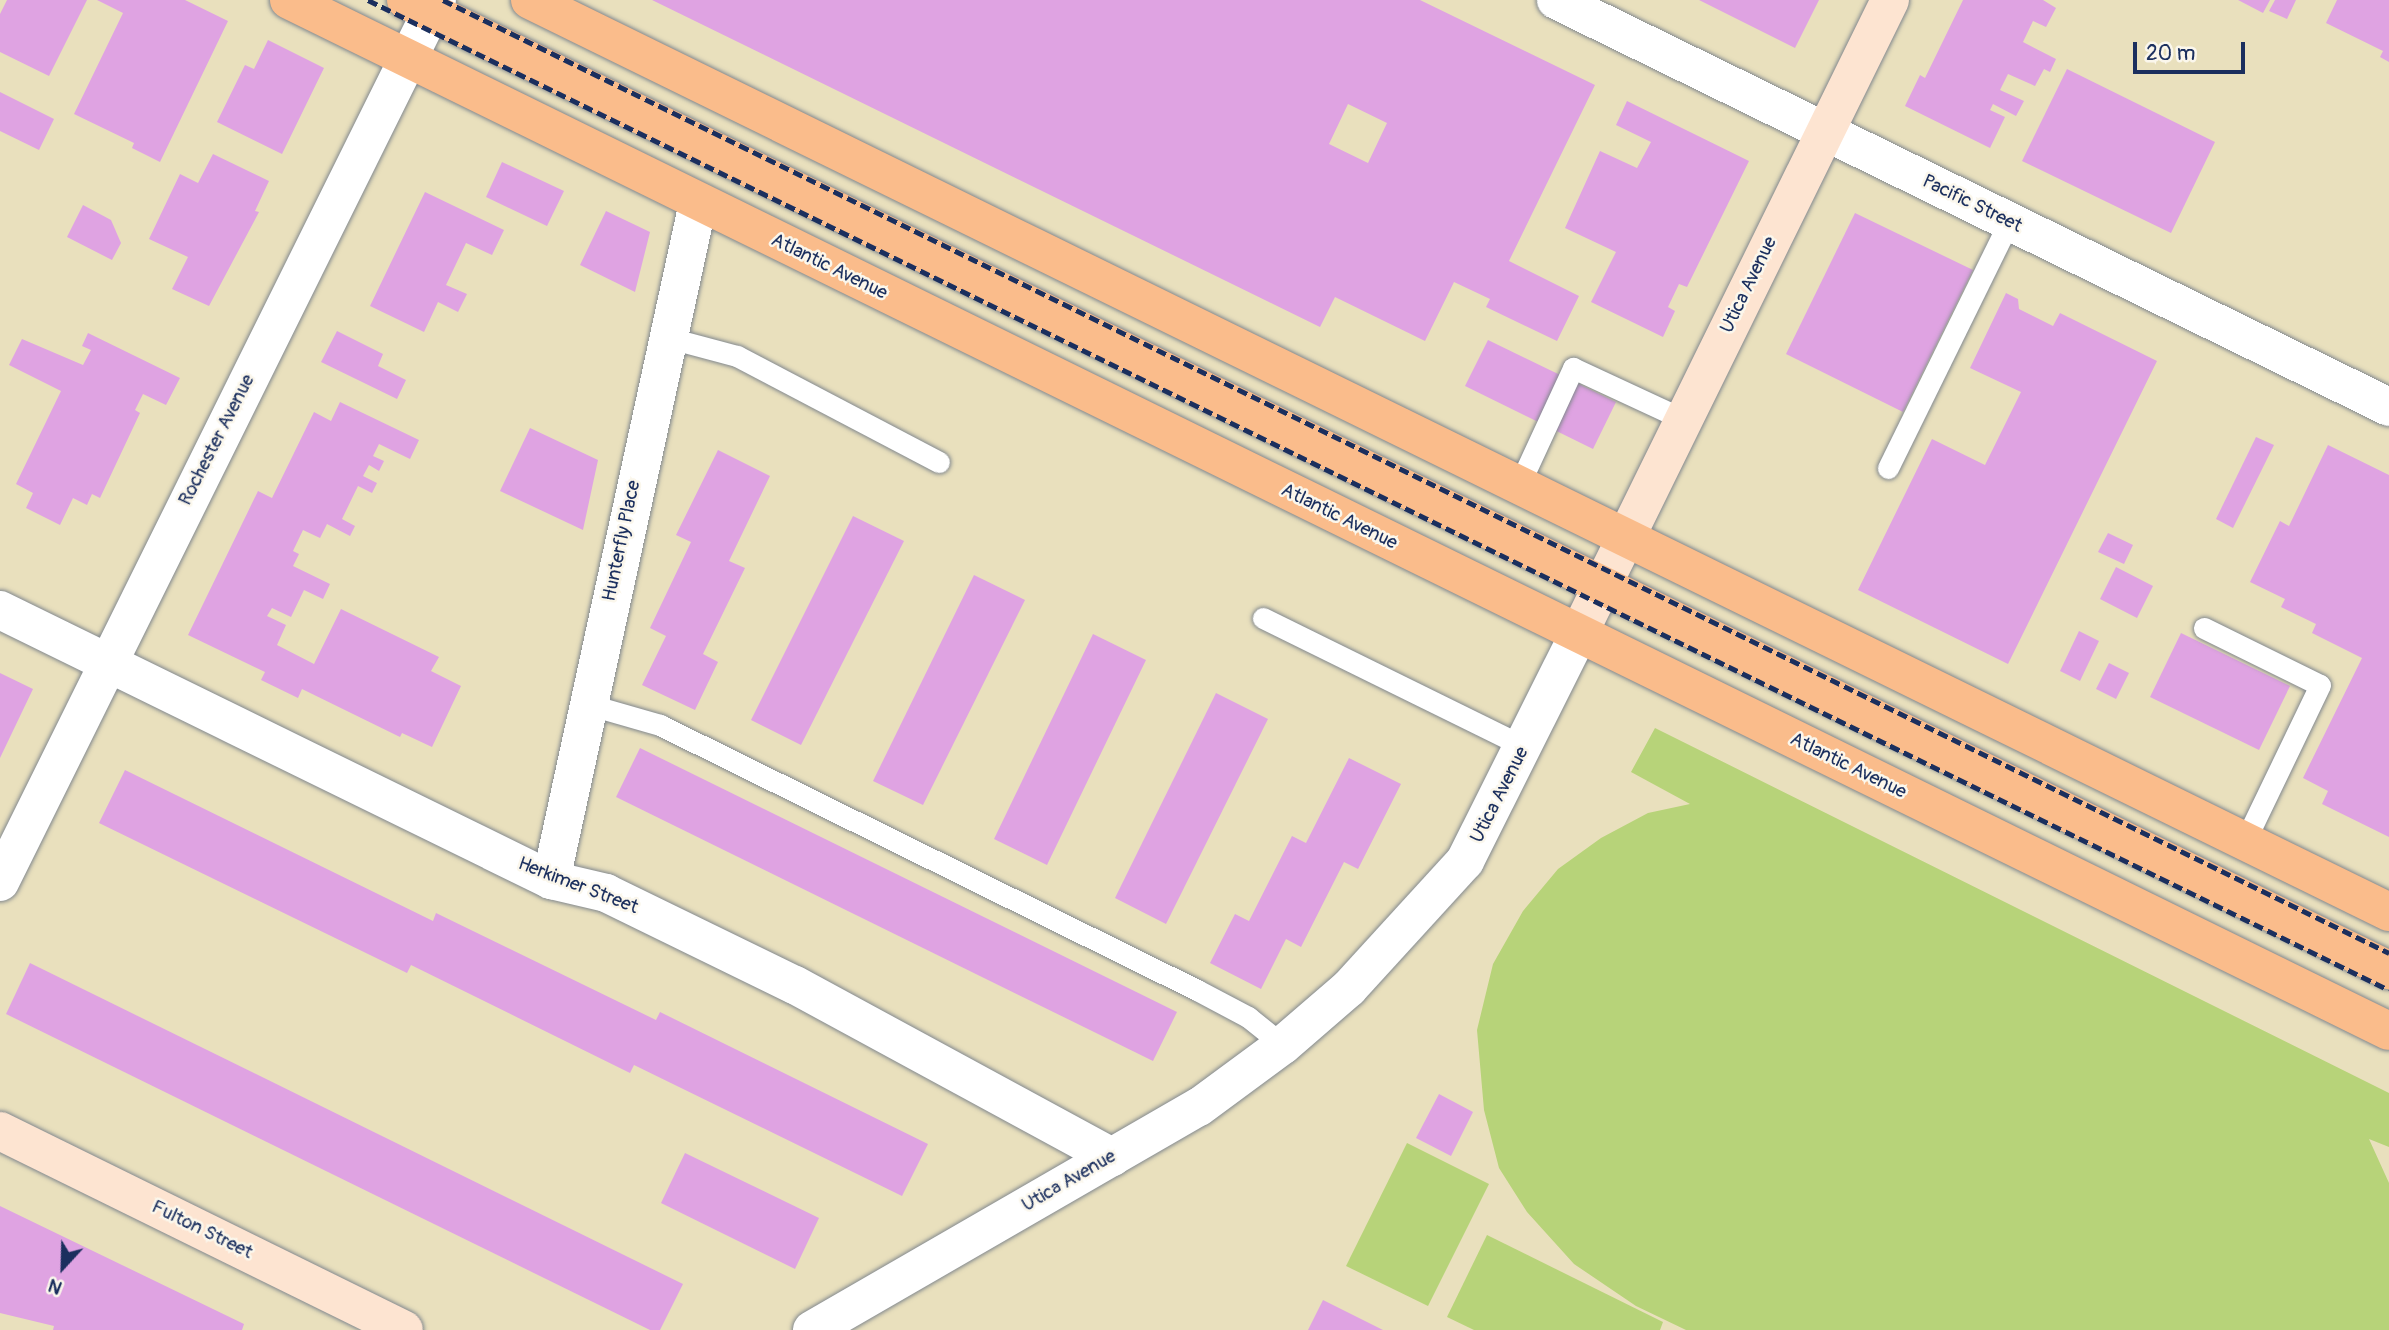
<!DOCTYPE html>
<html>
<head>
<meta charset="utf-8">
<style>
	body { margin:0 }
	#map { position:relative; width:2389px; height:1330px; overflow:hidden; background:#e9e0bd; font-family:Pangolin,sans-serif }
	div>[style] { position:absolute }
	.green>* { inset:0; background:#b7d379 }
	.building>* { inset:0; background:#dfa3e2 }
	.roads { filter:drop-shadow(0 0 2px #82888e) drop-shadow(0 0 2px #82888e) }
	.service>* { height:21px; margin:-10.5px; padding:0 10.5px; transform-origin:10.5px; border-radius:10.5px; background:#fff }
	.minor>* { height:38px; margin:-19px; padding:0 19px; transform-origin:19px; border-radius:19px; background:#fff }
	.secondary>* { height:38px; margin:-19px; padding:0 19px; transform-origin:19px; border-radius:19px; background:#fde4d1 }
	.primary>* { height:38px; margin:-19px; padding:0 19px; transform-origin:19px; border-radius:19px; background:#fabc8b }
	.rail>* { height:5px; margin-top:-2.5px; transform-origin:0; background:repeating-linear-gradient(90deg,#1b2f5e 0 10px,transparent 0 15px) }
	span { translate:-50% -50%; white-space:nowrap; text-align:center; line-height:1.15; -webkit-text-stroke:5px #fbf7ec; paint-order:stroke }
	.street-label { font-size:19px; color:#1b2f5e }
	.north { position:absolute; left:28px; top:1232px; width:70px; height:70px; -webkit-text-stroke:5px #fbf7ec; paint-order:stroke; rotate:202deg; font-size:19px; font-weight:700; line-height:28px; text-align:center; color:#1b2f5e }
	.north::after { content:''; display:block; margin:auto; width:24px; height:32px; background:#1b2f5e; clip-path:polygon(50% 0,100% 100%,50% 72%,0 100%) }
	.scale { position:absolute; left:2133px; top:42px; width:112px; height:32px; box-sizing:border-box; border:4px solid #1b2f5e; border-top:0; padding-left:9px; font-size:21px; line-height:24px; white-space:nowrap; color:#1b2f5e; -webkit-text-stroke:5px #fbf7ec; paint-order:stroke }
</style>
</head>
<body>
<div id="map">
	<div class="green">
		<i style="clip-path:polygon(1655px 728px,2389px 1093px,2389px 1147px,2369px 1139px,2389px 1183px,2389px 1330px,1686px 1330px,1636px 1306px,1574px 1264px,1527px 1212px,1499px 1168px,1484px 1110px,1477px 1030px,1493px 964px,1523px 911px,1558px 869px,1601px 838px,1648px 813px,1690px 804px,1631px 772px)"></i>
		<i style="clip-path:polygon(1407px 1143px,1489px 1184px,1428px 1306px,1346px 1266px)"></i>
		<i style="clip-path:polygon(1487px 1235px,1663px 1322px,1660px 1330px,1474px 1330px,1447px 1317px)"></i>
	</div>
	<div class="building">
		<i style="clip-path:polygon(7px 0,87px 0,49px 76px,0 52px,0 14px)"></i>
		<i style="clip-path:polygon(97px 0,185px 0,228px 21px,160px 162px,132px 148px,134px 143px,74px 114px,123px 13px)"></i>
		<i style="clip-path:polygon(evenodd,652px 0,1420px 0,1595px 85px,1509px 261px,1579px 296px,1557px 341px,1486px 307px,1490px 299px,1454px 282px,1425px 341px,1335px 297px,1320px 327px,652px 0,1348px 104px,1387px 123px,1368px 163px,1329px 144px,1348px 104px)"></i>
		<i style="clip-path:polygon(1699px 0,1819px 0,1795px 48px)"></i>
		<i style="clip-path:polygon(1963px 0,2043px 0,2056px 8px,2046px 27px,2033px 21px,2023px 42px,2056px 59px,2050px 72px,2044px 69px,2035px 86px,2008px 74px,2000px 90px,2024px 101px,2016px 116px,1993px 104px,1990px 110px,2005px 117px,1990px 148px,1905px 106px,1920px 75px,1925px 78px)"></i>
		<i style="clip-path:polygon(2238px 0,2270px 0,2263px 13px)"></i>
		<i style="clip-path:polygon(2275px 0,2296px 0,2287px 19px,2269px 11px)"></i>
		<i style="clip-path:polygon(2337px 0,2389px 0,2389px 62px,2380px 57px,2383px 51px,2326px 23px)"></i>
		<i style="clip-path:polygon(268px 40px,324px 68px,282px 154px,217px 122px,245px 65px,254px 69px)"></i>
		<i style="clip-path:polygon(2067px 69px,2215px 142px,2171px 233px,2022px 161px)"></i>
		<i style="clip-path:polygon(0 92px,54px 119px,39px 150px,0 131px)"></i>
		<i style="clip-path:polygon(1627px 101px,1749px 161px,1687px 287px,1679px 284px,1668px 307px,1675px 311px,1663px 337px,1591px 302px,1616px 252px,1565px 228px,1600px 151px,1637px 168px,1651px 142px,1616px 125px)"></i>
		<i style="clip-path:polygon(213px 154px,269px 181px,255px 211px,259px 212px,209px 306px,172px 289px,188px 257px,149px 239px,180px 174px,198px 183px)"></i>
		<i style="clip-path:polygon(502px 162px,564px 191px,547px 226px,486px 197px)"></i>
		<i style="clip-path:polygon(425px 192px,504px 230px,492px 255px,466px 243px,446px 285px,467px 294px,458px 312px,438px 302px,424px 332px,370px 306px)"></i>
		<i style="clip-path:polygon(83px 205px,111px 220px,121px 243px,112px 260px,67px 237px)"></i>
		<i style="clip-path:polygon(606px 211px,650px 232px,635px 292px,580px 265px)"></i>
		<i style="clip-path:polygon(1855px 213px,1973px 270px,1903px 412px,1786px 354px)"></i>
		<i style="clip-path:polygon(2006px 293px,2018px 299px,2019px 309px,2053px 326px,2060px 313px,2157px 361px,2008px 664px,1858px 590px,1932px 439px,1985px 465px,2021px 392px,1970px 368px)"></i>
		<i style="clip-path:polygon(337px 331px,383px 354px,378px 366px,406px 380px,397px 399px,321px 362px)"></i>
		<i style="clip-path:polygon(88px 333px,180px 378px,166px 405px,143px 394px,135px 410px,140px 413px,100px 498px,92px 494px,87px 505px,73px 498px,60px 525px,26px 508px,33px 493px,16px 484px,61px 391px,9px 365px,22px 339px,83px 365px,91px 350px,82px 346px)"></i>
		<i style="clip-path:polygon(1488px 340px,1616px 402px,1593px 449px,1465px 386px)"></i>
		<i style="clip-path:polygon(340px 402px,419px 440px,410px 459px,379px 444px,373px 456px,384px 461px,379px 471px,369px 465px,363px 476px,377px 483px,372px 493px,358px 486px,342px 519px,355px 526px,350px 536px,327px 524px,320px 538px,303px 530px,293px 551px,299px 554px,293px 566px,330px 584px,323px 599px,304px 590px,291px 617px,272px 608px,267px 616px,286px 625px,277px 645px,314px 664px,341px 609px,439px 657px,431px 671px,461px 686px,432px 747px,402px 733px,400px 737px,302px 689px,298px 698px,261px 680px,265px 672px,188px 635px,258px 491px,272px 498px,314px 412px,331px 421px)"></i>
		<i style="clip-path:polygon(530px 428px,598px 460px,583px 530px,500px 491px)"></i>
		<i style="clip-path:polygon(2256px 437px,2274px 445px,2233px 528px,2216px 519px)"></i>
		<i style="clip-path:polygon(2328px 445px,2389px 475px,2389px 837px,2322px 804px,2328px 791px,2303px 778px,2362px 658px,2312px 633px,2316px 624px,2281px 607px,2285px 599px,2250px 582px,2280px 521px,2289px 526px)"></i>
		<i style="clip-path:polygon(718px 450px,770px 476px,729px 561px,745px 568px,703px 654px,718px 662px,695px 710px,642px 685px,666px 636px,650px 628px,691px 542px,676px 535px)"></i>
		<i style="clip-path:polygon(853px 516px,904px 541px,801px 745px,751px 720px)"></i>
		<i style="clip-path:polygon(2108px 533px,2133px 545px,2124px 564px,2098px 552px)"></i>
		<i style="clip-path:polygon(2116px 567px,2153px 586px,2137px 618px,2100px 599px)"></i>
		<i style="clip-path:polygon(974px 575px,1025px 600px,923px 805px,873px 781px)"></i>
		<i style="clip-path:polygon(2079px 631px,2099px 641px,2080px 681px,2060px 671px)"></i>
		<i style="clip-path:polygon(2181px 633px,2290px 686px,2259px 750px,2150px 697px)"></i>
		<i style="clip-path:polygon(1093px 634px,1146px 660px,1047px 865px,994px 839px)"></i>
		<i style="clip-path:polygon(2109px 663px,2129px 673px,2116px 699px,2096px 689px)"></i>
		<i style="clip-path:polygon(0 673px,33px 689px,0 758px)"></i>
		<i style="clip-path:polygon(1216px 693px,1268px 719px,1166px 924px,1115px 898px)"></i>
		<i style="clip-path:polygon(640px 748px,1177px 1012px,1153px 1061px,616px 797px)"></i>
		<i style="clip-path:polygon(1349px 758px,1401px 784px,1358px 869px,1344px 862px,1301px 947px,1286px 939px,1261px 989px,1210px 963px,1235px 914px,1249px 921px,1292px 836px,1306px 843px)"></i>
		<i style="clip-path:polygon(125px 770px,433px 921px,436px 913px,656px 1020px,660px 1012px,928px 1144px,902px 1196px,634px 1065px,630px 1073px,411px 965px,407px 973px,99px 823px)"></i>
		<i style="clip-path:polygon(30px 963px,683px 1284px,660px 1330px,650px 1330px,6px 1014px)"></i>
		<i style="clip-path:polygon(1439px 1094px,1473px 1112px,1451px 1156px,1416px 1138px)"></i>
		<i style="clip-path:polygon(685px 1153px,819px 1218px,795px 1269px,661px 1203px)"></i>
		<i style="clip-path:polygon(0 1206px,244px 1324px,242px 1330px,53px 1330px,54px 1326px,0 1313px)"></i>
		<i style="clip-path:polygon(1323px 1300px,1383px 1330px,1308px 1330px)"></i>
	</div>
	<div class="roads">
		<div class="service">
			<i style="left:666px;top:337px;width:73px;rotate:15deg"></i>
			<i style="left:737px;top:356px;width:228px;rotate:27.7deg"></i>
			<i style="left:1888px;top:468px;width:274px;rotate:-63.8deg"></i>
			<i style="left:1519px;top:485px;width:129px;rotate:-65.2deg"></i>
			<i style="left:1573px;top:368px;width:121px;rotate:24.9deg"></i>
			<i style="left:1263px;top:618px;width:292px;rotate:26.2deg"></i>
			<i style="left:2204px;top:628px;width:129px;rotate:26.2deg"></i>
			<i style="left:2320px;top:685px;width:173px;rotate:115.7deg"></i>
			<i style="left:587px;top:704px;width:76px;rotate:16deg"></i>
			<i style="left:660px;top:725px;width:599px;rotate:26.27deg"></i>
			<i style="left:1197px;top:990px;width:58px;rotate:27.9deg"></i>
			<i style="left:1248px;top:1017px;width:45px;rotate:38.7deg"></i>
		</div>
		<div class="minor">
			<i style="left:1556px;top:0;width:927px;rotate:26.04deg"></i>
			<i style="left:0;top:610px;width:614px;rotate:26.11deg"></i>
			<i style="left:551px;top:880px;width:57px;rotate:13.3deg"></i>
			<i style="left:606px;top:893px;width:210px;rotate:26deg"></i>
			<i style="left:795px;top:985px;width:361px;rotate:28.5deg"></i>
			<i style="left:551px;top:880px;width:693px;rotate:-77.75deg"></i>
			<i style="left:0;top:882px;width:984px;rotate:-63.64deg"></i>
			<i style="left:812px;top:1330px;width:447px;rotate:-30deg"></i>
			<i style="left:1199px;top:1107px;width:104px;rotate:-36.4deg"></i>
			<i style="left:1283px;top:1045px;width:87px;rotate:-40.8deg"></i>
			<i style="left:1349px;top:988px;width:172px;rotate:-47.6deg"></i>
			<i style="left:1465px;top:861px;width:255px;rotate:-63.4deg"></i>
		</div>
		<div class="secondary">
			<i style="left:1579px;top:633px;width:705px;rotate:-63.83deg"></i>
			<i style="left:0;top:1131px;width:450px;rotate:26.2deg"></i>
		</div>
		<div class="primary">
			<i style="left:289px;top:0;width:2339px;rotate:26.15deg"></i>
			<i style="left:406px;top:0;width:2208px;rotate:26.07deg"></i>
			<i style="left:530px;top:0;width:2071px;rotate:26.13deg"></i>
		</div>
	</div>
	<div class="rail">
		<i style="left:368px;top:0;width:2250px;rotate:26.1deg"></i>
		<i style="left:443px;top:0;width:2167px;rotate:26.09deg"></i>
	</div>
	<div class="street-label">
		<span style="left:1972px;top:204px;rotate:26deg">Pacific Street</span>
		<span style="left:829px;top:267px;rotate:26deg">Atlantic Avenue</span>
		<span style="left:1749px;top:285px;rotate:-64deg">Utica Avenue</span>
		<span style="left:217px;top:440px;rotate:-63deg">Rochester Avenue</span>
		<span style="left:1339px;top:517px;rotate:26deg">Atlantic Avenue</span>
		<span style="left:622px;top:541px;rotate:-78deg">Hunterfly Place</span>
		<span style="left:1848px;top:766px;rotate:26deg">Atlantic Avenue</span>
		<span style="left:1500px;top:795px;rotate:-63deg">Utica Avenue</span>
		<span style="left:578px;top:886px;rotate:21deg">Herkimer Street</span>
		<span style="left:1069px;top:1181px;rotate:-30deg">Utica Avenue</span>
		<span style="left:202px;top:1230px;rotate:26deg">Fulton Street</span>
	</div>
	<div class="north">N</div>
	<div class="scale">20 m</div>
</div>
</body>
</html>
